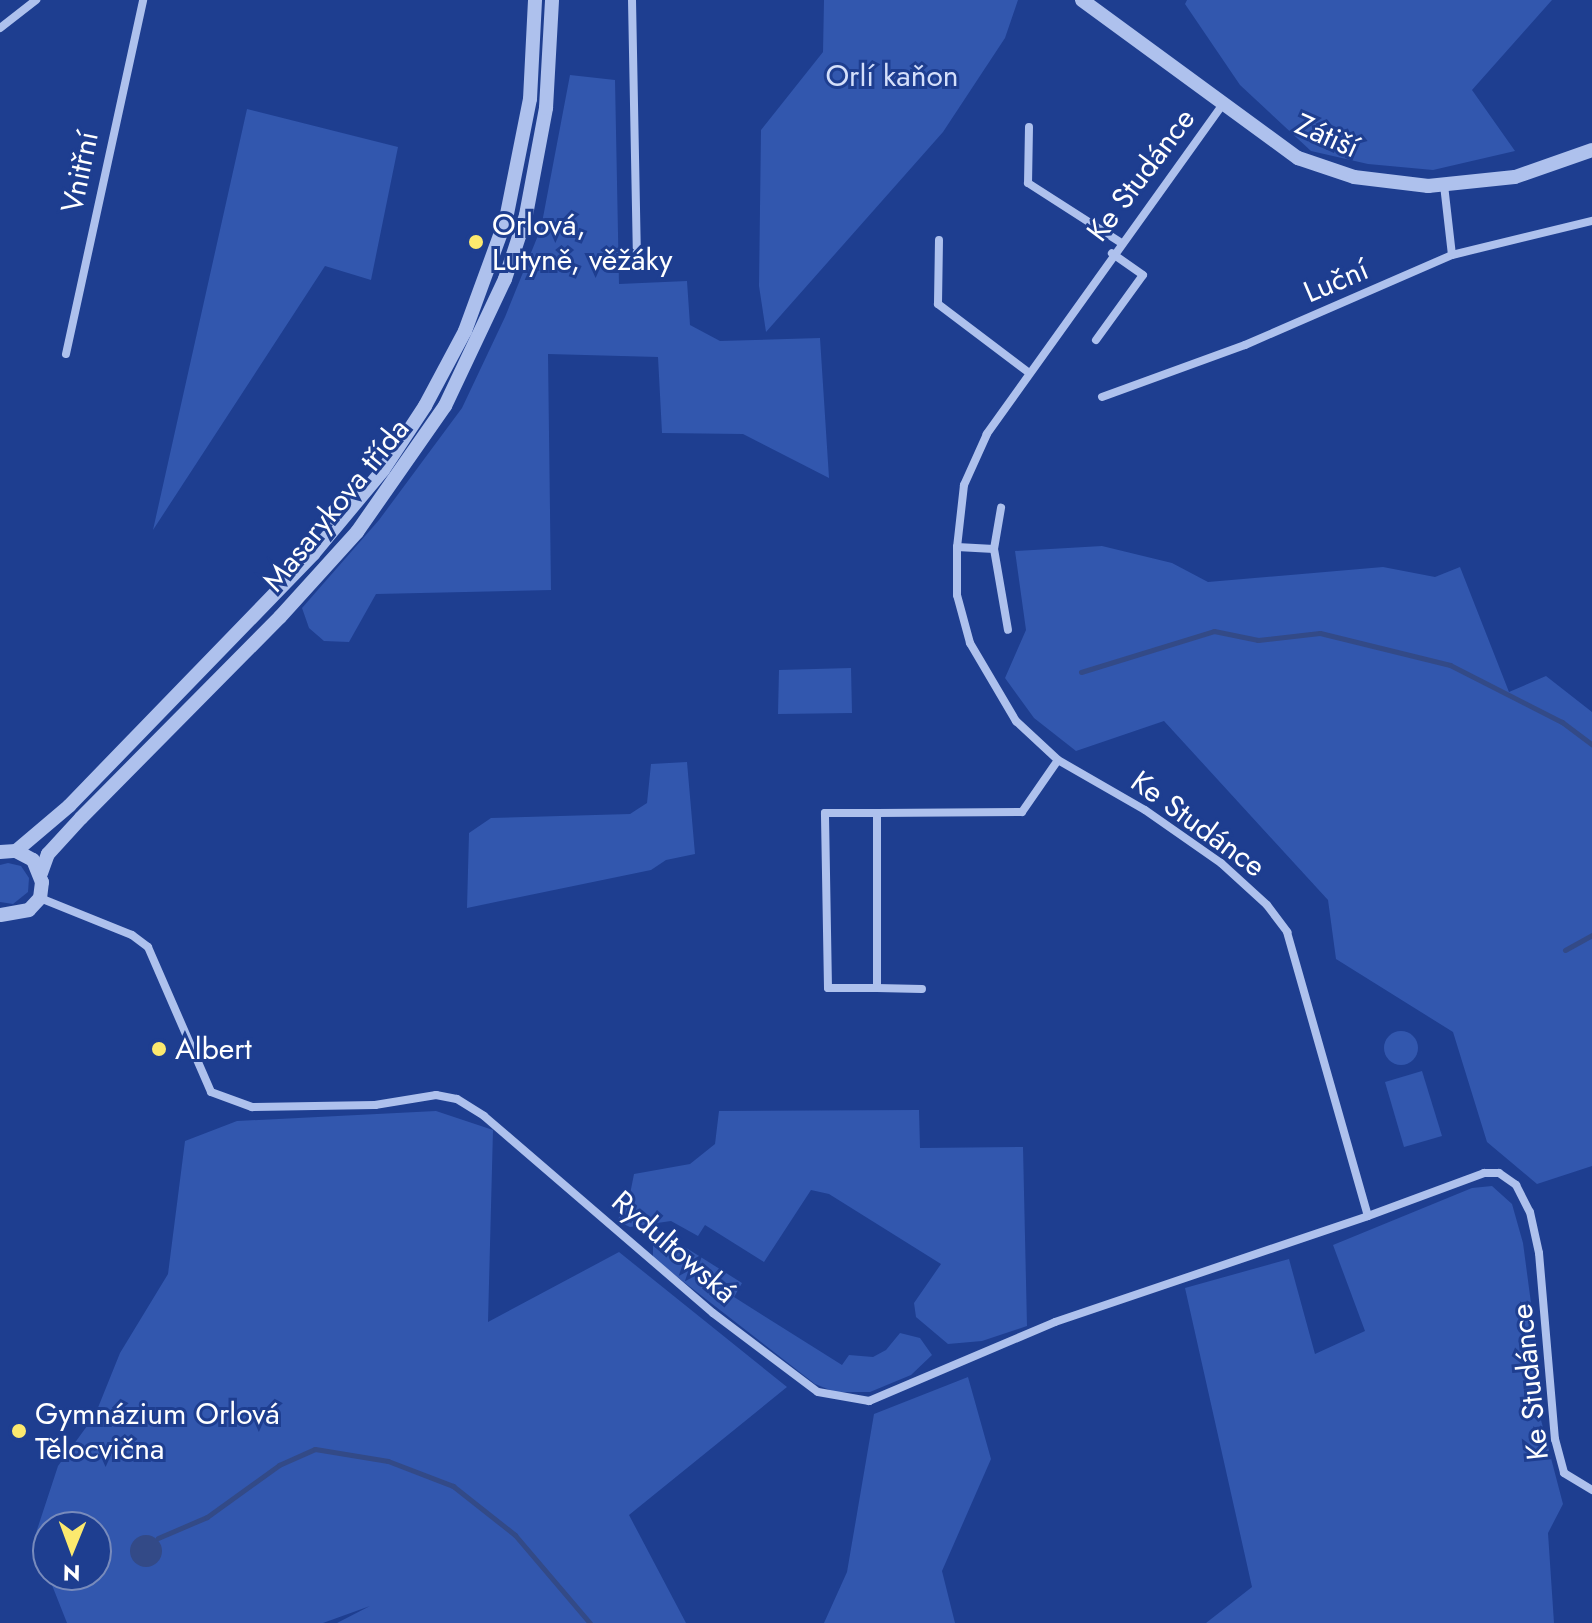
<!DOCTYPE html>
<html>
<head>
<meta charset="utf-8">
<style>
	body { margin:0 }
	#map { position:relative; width:1592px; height:1623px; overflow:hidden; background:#1e3e90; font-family:Jost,sans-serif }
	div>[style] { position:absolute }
	.green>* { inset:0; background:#3257ae }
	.round { border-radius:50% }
	.water>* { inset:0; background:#334a87 }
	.stream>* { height:5px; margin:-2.5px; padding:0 2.5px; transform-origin:2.5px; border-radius:2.5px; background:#334a87 }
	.minor>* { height:8px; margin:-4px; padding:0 4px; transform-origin:4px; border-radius:4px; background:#aec1ed }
	.tertiary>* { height:14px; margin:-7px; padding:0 7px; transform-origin:7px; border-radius:7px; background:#aec1ed }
	.dots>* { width:22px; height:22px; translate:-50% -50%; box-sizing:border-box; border:4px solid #1e3e90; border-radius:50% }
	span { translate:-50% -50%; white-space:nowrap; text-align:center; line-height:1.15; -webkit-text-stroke:6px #1e3e90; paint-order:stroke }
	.park-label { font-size:30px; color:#d4dffa }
	.street-label { font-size:30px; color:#fff }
	.poi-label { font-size:30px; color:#fff }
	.left { translate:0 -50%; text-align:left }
	.north { position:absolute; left:32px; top:1511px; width:80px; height:80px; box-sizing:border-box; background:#1e3e90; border:2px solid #788bbc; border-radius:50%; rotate:181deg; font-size:22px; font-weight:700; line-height:32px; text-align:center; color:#fff }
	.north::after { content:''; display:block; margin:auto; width:28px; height:36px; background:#fce96e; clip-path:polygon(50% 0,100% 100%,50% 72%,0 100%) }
</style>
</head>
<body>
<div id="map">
	<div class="green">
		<i style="clip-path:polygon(824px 0,1018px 0,1005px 38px,943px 132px,766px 332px,759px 286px,761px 130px,823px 52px)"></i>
		<i style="clip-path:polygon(1187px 0,1552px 0,1472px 90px,1515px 151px,1433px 170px,1368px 164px,1311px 151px,1240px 85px,1185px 4px)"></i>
		<i style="clip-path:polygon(570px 75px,615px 80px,619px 284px,687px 281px,690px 325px,720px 341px,820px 338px,829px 478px,743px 434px,662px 433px,658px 357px,548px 354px,551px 590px,376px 594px,349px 642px,324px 641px,309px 628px,302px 608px,379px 520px,462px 408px,505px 317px,541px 228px)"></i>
		<i style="clip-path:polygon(247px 109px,398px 147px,371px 280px,325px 266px,153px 530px)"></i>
		<i style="clip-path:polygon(1102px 546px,1172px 563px,1208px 582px,1383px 567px,1435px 577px,1460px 567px,1509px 692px,1546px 676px,1592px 712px,1592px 1166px,1537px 1184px,1487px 1142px,1453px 1032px,1336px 959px,1328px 900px,1164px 721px,1076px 751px,1034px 718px,1005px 678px,1026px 630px,1015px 551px)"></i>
		<i style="clip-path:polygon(851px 668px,852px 713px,778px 714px,779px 670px)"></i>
		<i style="clip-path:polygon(687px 762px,695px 854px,666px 860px,651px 870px,467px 908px,469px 833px,491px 818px,630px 814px,647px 803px,651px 764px)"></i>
		<i style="clip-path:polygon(8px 863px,21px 866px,29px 878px,28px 892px,13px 904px,0 902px,0 865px)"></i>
		<i class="round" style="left:1384px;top:1031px;width:34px;height:34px"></i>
		<i style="clip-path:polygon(1422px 1071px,1442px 1136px,1404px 1147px,1385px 1082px)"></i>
		<i style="clip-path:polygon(919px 1110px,920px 1148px,1023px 1147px,1027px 1326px,982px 1341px,948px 1344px,916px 1317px,914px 1303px,941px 1264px,829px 1194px,811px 1190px,764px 1262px,705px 1225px,698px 1236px,671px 1221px,630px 1227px,617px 1221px,629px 1199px,634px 1174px,690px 1164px,715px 1144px,719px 1111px)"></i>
		<i style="clip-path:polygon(436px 1111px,493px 1130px,488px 1322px,619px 1252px,787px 1387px,629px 1515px,686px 1623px,337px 1623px,370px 1606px,323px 1623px,67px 1623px,48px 1575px,96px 1575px,96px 1527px,48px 1527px,48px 1575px,34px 1539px,58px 1466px,95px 1415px,120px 1353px,168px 1274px,185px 1141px,237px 1121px)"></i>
		<i style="clip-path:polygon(1492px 1186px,1512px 1204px,1523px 1243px,1539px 1363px,1541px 1420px,1563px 1504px,1548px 1533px,1554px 1623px,1206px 1623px,1252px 1587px,1185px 1288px,1289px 1259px,1315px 1354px,1365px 1331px,1333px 1245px,1472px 1188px)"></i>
		<i style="clip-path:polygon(662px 1239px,680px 1244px,742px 1283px,734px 1297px,842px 1365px,849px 1355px,873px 1357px,886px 1350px,900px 1333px,920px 1338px,932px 1355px,911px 1375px,870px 1392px,835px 1392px,815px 1384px,653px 1258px,653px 1242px)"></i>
		<i style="clip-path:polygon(968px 1377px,991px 1459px,942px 1571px,955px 1623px,824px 1623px,847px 1572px,874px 1414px)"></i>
	</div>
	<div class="water">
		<i class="round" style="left:130px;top:1535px;width:32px;height:32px"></i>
	</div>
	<div class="stream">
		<i style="left:1081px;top:672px;width:139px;rotate:-17.1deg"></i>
		<i style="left:1214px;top:631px;width:45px;rotate:11.6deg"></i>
		<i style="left:1258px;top:640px;width:62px;rotate:-6.4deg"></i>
		<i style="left:1320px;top:633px;width:134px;rotate:13.8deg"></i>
		<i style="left:1450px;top:665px;width:126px;rotate:27deg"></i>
		<i style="left:1562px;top:722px;width:38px;rotate:37deg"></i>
		<i style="left:1565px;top:950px;width:31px;rotate:-29deg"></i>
		<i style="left:158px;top:1538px;width:53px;rotate:-23.2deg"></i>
		<i style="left:207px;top:1517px;width:89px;rotate:-35.8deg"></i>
		<i style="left:279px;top:1465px;width:39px;rotate:-24deg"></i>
		<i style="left:315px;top:1449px;width:74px;rotate:9.3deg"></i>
		<i style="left:388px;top:1461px;width:70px;rotate:21deg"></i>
		<i style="left:453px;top:1486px;width:79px;rotate:38.3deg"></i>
		<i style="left:515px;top:1535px;width:116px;rotate:49.6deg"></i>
	</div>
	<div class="minor">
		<i style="left:632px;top:0;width:262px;rotate:88.9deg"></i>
		<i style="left:0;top:28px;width:46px;rotate:-37.9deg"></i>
		<i style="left:1223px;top:104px;width:406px;rotate:125.6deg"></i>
		<i style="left:987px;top:434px;width:56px;rotate:114.3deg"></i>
		<i style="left:964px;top:485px;width:62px;rotate:96.4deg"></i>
		<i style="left:957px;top:547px;width:48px;rotate:90deg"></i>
		<i style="left:957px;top:595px;width:50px;rotate:74.8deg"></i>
		<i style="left:970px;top:643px;width:91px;rotate:59.5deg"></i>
		<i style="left:1016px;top:721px;width:57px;rotate:42.9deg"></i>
		<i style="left:1058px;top:760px;width:100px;rotate:29.9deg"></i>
		<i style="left:1145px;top:810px;width:93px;rotate:34.9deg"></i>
		<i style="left:1221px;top:863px;width:62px;rotate:42.4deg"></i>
		<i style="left:1267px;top:905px;width:34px;rotate:53deg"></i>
		<i style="left:1287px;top:932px;width:295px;rotate:74.1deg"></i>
		<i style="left:1368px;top:1216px;width:124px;rotate:-20.3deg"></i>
		<i style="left:1484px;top:1173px;width:15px"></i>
		<i style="left:1499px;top:1173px;width:21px;rotate:35deg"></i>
		<i style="left:1516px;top:1185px;width:30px;rotate:63deg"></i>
		<i style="left:1530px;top:1212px;width:42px;rotate:77.6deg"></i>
		<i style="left:1539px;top:1253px;width:187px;rotate:85.1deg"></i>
		<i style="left:1555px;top:1439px;width:35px;rotate:75deg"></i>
		<i style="left:1564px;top:1473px;width:33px;rotate:31deg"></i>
		<i style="left:1029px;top:127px;width:56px;rotate:91deg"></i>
		<i style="left:1028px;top:183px;width:109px;rotate:32.7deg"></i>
		<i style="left:1444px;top:185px;width:70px;rotate:83.5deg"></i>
		<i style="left:939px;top:240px;width:64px;rotate:90.9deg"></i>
		<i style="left:938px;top:304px;width:113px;rotate:37.1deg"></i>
		<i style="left:1096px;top:340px;width:80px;rotate:-54.1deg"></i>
		<i style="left:1143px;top:275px;width:38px;rotate:-145deg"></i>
		<i style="left:66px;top:354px;width:362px;rotate:-77.7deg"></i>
		<i style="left:1102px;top:397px;width:152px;rotate:-20deg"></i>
		<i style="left:1245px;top:345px;width:226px;rotate:-23.5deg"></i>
		<i style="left:1452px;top:255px;width:144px;rotate:-13.7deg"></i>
		<i style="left:957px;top:547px;width:37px;rotate:3deg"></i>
		<i style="left:994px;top:549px;width:82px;rotate:80.2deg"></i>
		<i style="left:994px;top:549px;width:42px;rotate:-80.3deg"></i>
		<i style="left:877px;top:813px;width:175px;rotate:90deg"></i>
		<i style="left:877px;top:988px;width:49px;rotate:180deg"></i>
		<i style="left:828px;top:988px;width:175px;rotate:-91deg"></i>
		<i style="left:825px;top:813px;width:52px"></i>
		<i style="left:877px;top:813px;width:145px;rotate:-0.4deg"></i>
		<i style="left:1022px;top:812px;width:63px;rotate:-55.3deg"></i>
		<i style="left:40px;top:898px;width:99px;rotate:21.9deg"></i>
		<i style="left:132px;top:935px;width:20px;rotate:37deg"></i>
		<i style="left:148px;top:947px;width:158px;rotate:66.5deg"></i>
		<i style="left:211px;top:1092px;width:44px;rotate:20.1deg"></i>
		<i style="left:252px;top:1107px;width:123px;rotate:-0.9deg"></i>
		<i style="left:375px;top:1105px;width:62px;rotate:-9.3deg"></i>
		<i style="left:436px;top:1095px;width:21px;rotate:11deg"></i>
		<i style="left:457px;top:1099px;width:32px;rotate:32deg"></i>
		<i style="left:484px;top:1116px;width:302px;rotate:40.7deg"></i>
		<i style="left:713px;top:1313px;width:131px;rotate:37deg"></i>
		<i style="left:818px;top:1392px;width:52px;rotate:10deg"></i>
		<i style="left:869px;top:1401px;width:202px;rotate:-23deg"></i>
		<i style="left:1055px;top:1322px;width:330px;rotate:-18.7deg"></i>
		<i style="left:877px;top:988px;width:45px;rotate:1.3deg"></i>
	</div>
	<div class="tertiary">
		<i style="left:1082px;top:0;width:268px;rotate:36.2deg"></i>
		<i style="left:1298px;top:158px;width:59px;rotate:18.7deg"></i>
		<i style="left:1354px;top:177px;width:75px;rotate:6.9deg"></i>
		<i style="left:1428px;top:186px;width:87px;rotate:-5.9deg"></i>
		<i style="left:1515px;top:177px;width:82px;rotate:-19.3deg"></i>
		<i style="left:16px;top:851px;width:70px;rotate:-40.3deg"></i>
		<i style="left:69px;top:806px;width:351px;rotate:-45.9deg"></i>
		<i style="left:313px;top:554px;width:109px;rotate:-50.2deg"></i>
		<i style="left:383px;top:470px;width:77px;rotate:-56.7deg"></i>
		<i style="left:425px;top:406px;width:85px;rotate:-61.9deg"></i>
		<i style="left:465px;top:331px;width:119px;rotate:-69.9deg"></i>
		<i style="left:506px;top:219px;width:122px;rotate:-78.7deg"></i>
		<i style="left:530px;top:99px;width:99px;rotate:-87.1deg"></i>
		<i style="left:0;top:852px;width:16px;rotate:-4deg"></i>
		<i style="left:16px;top:851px;width:19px;rotate:28deg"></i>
		<i style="left:33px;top:860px;width:24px;rotate:68deg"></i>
		<i style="left:42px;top:882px;width:16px;rotate:97deg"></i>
		<i style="left:40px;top:898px;width:16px;rotate:133deg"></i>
		<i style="left:29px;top:910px;width:29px;rotate:170deg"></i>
		<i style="left:41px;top:873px;width:20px;rotate:-70deg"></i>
		<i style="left:48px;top:854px;width:49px;rotate:-47.5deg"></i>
		<i style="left:81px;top:818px;width:283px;rotate:-45.3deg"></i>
		<i style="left:280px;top:617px;width:115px;rotate:-47.8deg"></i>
		<i style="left:357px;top:532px;width:154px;rotate:-55.1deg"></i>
		<i style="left:445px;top:406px;width:140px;rotate:-64.7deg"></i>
		<i style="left:505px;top:279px;width:67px;rotate:-71.8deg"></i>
		<i style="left:526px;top:215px;width:109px;rotate:-79.4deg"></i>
		<i style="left:546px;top:108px;width:108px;rotate:-86.8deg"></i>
	</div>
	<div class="dots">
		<i style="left:476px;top:242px;background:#fce96e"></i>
		<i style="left:159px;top:1049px;background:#fce96e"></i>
		<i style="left:19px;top:1431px;background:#fce96e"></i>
	</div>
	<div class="park-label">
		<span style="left:892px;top:76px">Orlí kaňon</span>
	</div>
	<div class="street-label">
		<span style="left:1327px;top:136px;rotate:24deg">Zátiší</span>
		<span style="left:80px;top:172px;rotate:-78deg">Vnitřní</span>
		<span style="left:1141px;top:175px;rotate:-53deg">Ke Studánce</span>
		<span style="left:1336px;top:281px;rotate:-23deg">Luční</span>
		<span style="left:336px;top:505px;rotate:-51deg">Masarykova třída</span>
		<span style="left:1198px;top:824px;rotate:36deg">Ke Studánce</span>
		<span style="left:674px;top:1247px;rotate:41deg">Rydultowská</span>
		<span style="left:1530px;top:1382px;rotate:-96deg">Ke Studánce</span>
	</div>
	<div class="poi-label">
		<span class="left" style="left:492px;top:242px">Orlová,<br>Lutyně, věžáky</span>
		<span class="left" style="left:175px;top:1049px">Albert</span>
		<span class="left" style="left:35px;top:1431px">Gymnázium Orlová<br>Tělocvična</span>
	</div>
	<div class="north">N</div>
</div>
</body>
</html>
